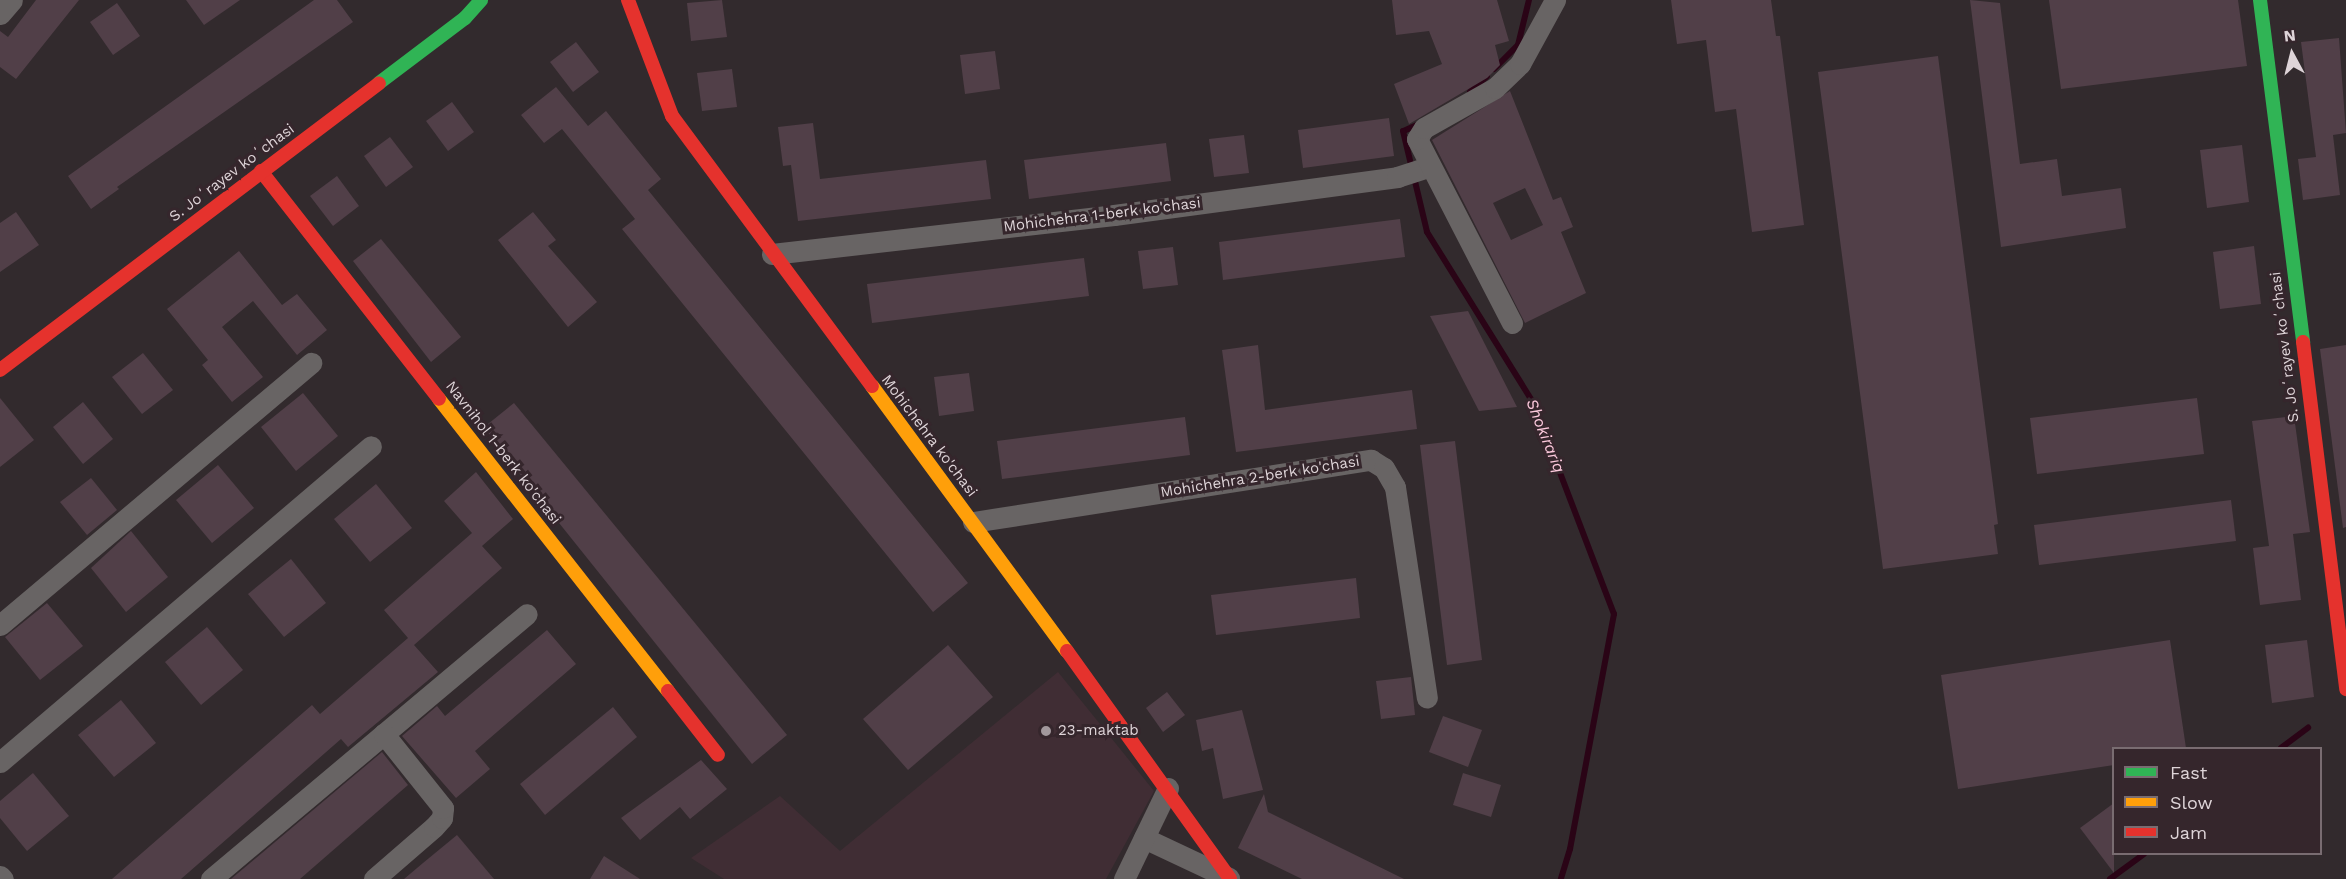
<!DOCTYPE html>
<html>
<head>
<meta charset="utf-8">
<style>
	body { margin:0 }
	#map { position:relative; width:2346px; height:879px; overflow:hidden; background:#322a2d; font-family:"Work Sans",sans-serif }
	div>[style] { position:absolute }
	.built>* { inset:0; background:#402d34 }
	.stream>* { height:6px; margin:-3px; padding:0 3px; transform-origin:3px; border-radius:3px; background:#2a0416 }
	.building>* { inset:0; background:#513f48 }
	.street>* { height:21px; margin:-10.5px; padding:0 10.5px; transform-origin:10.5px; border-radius:10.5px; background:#686464 }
	.fast>* { height:14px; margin:-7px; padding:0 7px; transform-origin:7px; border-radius:7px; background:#30b455 }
	.slow>* { height:14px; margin:-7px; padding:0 7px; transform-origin:7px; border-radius:7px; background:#ff9f0a }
	.jam>* { height:14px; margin:-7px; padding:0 7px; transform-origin:7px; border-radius:7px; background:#e5322d }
	.dots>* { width:16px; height:16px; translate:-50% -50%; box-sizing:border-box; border:3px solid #35262c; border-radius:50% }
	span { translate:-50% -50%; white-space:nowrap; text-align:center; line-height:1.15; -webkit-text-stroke:6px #35262c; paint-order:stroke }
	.street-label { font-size:15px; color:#ded4d8 }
	.poi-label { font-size:15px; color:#ded4d8 }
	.left { translate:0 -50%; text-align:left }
	.water-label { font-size:16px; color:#fcc9dc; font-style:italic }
	.legend { position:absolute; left:2112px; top:747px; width:210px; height:108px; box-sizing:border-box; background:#35262c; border:2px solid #796c71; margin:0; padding:8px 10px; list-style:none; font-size:18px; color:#ded4d8 }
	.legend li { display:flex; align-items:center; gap:12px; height:30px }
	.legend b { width:30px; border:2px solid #796c71 }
	.north { position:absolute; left:2262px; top:24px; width:60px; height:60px; -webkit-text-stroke:4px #35262c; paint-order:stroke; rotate:353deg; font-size:16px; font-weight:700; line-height:24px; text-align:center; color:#ded4d8 }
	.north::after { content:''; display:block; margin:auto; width:21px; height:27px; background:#ded4d8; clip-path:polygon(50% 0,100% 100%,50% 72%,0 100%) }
</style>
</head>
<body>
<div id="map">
	<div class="built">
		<i style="clip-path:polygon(1058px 672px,1154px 791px,1106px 879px,724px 879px,691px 858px,780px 796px,840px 851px)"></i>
	</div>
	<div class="stream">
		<i style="left:1494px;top:69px;width:34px;rotate:-45deg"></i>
		<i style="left:1518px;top:45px;width:46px;rotate:-76.3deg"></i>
		<i style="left:1470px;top:92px;width:23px;rotate:-43deg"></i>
		<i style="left:1419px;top:124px;width:17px;rotate:156deg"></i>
		<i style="left:1403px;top:131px;width:104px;rotate:76.6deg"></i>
		<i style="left:1427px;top:232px;width:200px;rotate:58.1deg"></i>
		<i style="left:1533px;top:402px;width:227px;rotate:69.1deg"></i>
		<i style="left:1614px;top:614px;width:239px;rotate:100.6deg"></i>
		<i style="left:1570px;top:849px;width:31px;rotate:107deg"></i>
		<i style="left:2281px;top:748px;width:34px;rotate:-37deg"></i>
		<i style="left:2110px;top:879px;width:42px;rotate:-36.3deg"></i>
	</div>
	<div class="building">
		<i style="clip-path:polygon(36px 0,79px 0,16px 79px,0 67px,0 31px,8px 37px)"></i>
		<i style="clip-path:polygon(186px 0,240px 0,204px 25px)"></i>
		<i style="clip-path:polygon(314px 0,337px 0,353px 22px,117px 187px,119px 189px,91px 209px,68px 176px)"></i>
		<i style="clip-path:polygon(722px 0,727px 37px,691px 41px,687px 3px)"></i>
		<i style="clip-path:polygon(1392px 0,1497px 0,1509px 41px,1495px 45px,1500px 65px,1487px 78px,1409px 124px,1394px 84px,1442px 64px,1429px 31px,1396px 35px)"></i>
		<i style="clip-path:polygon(1671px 0,1771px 0,1776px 36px,1780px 36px,1804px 225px,1752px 232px,1736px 109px,1715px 112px,1706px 40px,1677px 44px)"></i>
		<i style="clip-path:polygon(1970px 0,2000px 3px,2020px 164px,2057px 159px,2062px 196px,2121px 188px,2126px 228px,2001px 247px)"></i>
		<i style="clip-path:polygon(2049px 0,2238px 0,2247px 66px,2061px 89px)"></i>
		<i style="clip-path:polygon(117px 3px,140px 36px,113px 55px,90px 22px)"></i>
		<i style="clip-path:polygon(2339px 38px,2346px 133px,2333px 135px,2340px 195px,2303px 200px,2298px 159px,2316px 157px,2301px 42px)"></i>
		<i style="clip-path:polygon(576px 42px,599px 72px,573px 92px,550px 62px)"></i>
		<i style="clip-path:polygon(995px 51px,1000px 89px,965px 94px,960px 55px)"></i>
		<i style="clip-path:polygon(1938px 56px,1998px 524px,1994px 525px,1998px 554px,1883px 569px,1818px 72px)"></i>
		<i style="clip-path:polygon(732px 69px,737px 107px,702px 111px,697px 73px)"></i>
		<i style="clip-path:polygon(556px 87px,588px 126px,606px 111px,661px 179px,648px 190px,968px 583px,933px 612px,622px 229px,635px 219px,562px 129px,544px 143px,521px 115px)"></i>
		<i style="clip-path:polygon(evenodd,1510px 91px,1553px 200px,1561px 197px,1573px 227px,1561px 232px,1586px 293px,1525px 323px,1432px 140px,1510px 91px,1525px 188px,1543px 225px,1511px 240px,1493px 203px,1525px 188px)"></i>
		<i style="clip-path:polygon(452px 102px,474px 132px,448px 151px,426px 121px)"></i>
		<i style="clip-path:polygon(1389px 118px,1394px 156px,1303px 168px,1298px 130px)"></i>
		<i style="clip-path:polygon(813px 123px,820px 179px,986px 160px,991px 199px,798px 221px,791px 165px,783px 166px,778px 127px)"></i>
		<i style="clip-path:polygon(1244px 135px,1249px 173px,1214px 177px,1209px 139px)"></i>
		<i style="clip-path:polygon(390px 137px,413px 167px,386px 187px,364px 156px)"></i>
		<i style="clip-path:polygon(1166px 143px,1171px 181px,1029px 199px,1024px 160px)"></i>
		<i style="clip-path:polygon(2242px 145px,2249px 202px,2207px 208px,2200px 150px)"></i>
		<i style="clip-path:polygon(337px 176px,359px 206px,333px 226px,310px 196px)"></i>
		<i style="clip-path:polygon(16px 212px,39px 245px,0 272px,0 223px)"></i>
		<i style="clip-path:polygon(533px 212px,556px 240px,548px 246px,597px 302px,568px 327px,498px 240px)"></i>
		<i style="clip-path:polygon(1400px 219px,1405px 257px,1223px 280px,1219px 242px)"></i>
		<i style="clip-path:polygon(381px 239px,461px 337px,431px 362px,353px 261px)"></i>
		<i style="clip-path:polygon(2254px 246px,2261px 304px,2220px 309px,2213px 252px)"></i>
		<i style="clip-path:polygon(1173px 247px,1178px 285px,1143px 289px,1138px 251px)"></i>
		<i style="clip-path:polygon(239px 251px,282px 305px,297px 294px,327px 330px,297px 355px,253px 301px,222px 327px,263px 377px,232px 402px,202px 365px,208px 360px,167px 309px)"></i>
		<i style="clip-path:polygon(1084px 258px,1089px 296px,872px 323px,867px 284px)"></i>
		<i style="clip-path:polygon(1468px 311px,1517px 407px,1479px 411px,1430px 316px)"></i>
		<i style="clip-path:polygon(1258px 345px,1265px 410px,1412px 390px,1417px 429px,1236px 452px,1222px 350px)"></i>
		<i style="clip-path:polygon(2346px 345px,2346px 527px,2343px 528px,2320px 349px)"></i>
		<i style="clip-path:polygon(143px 353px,173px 390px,142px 414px,112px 377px)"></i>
		<i style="clip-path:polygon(969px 373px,974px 411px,939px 416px,934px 377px)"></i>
		<i style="clip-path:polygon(303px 393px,338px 436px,296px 471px,261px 427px)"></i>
		<i style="clip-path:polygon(0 398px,34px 440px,0 467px)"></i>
		<i style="clip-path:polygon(2197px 398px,2204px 454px,2037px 474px,2030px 418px)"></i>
		<i style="clip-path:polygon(83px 402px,113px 439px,83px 464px,53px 427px)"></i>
		<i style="clip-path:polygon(514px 403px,787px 735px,752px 764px,483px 428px)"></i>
		<i style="clip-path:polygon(2294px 416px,2310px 532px,2293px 534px,2301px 600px,2260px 605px,2253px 548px,2269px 546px,2252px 421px)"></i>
		<i style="clip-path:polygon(1185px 417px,1190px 455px,1002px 479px,997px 441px)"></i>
		<i style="clip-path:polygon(1455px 441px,1482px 660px,1447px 665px,1420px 445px)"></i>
		<i style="clip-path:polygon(218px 465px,254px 508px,212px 543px,176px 500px)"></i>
		<i style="clip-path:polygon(476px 472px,513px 519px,482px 546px,502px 568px,414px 645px,438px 672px,348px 747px,341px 739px,181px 879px,112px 879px,312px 705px,320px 714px,408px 638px,384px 610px,472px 533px,444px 501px)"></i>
		<i style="clip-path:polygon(91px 478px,117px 510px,87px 535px,60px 502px)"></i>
		<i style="clip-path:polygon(376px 484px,412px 528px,370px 562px,334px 519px)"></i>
		<i style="clip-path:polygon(2231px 500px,2236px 541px,2039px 565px,2034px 525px)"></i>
		<i style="clip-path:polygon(131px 531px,168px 577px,126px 612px,91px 568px)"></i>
		<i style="clip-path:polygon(291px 559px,326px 603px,284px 637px,248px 594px)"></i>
		<i style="clip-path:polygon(1356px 578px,1360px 618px,1216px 635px,1211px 595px)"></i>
		<i style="clip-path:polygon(47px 603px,83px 646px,40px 680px,5px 637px)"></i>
		<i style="clip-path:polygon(207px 627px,243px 670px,201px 705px,165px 662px)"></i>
		<i style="clip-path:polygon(547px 630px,576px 664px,475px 751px,490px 769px,456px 798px,402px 736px,437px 706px,445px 716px)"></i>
		<i style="clip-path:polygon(2170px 640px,2186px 748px,2114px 748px,2114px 765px,1958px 789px,1941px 675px)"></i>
		<i style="clip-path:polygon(2307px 640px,2314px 697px,2272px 703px,2265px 645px)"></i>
		<i style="clip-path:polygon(948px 645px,993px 697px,908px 770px,863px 719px)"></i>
		<i style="clip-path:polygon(1411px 677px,1415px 715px,1381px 719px,1376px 681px)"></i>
		<i style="clip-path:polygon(1167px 692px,1185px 715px,1163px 732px,1146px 708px)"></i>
		<i style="clip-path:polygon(121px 700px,156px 743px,114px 777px,78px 735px)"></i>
		<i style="clip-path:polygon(613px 707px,637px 737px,545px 815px,520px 784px)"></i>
		<i style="clip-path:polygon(1242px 710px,1263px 790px,1223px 799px,1213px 748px,1202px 751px,1196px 720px)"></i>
		<i style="clip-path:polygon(1443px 716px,1482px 730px,1468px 767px,1429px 752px)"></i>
		<i style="clip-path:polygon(382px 752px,408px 785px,300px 879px,231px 879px)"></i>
		<i style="clip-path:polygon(701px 760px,727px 789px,690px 819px,680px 807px,640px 840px,621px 818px)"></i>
		<i style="clip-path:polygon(33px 773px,69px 816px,27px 851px,0 818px,0 801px)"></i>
		<i style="clip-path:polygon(1463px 773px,1501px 785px,1491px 817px,1453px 805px)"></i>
		<i style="clip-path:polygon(1264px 794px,1268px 812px,1404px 879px,1302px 879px,1238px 848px)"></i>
		<i style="clip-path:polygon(2114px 803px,2114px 873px,2080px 828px)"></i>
		<i style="clip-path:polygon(457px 835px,494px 879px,404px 879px,423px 863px)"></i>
		<i style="clip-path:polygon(604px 856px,640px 879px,590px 879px)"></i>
	</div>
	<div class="street">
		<i style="left:0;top:14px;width:18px;rotate:-49deg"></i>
		<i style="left:772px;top:254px;width:344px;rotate:-6.5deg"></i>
		<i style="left:1114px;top:215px;width:286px;rotate:-7.6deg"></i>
		<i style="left:1397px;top:177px;width:35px;rotate:-18deg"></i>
		<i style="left:1512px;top:323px;width:207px;rotate:-117.3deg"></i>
		<i style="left:1417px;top:139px;width:13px;rotate:-58deg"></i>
		<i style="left:1424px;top:128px;width:81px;rotate:-29.4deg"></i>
		<i style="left:1495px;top:88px;width:35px;rotate:-44deg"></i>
		<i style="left:1520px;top:64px;width:73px;rotate:-61.3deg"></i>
		<i style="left:973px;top:522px;width:403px;rotate:-8.9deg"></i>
		<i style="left:1371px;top:460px;width:15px;rotate:32deg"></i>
		<i style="left:1384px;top:468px;width:22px;rotate:60deg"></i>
		<i style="left:1395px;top:487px;width:213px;rotate:81.4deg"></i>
		<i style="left:0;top:625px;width:407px;rotate:-40.1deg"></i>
		<i style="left:0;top:762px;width:487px;rotate:-40.4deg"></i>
		<i style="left:1144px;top:838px;width:94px;rotate:25.2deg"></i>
		<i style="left:0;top:876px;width:4px;rotate:45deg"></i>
		<i style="left:211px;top:879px;width:412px;rotate:-40deg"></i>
		<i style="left:374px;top:879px;width:79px;rotate:-40.9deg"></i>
		<i style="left:434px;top:827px;width:12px;rotate:-48deg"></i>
		<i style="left:442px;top:818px;width:10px;rotate:-84deg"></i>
		<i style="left:443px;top:808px;width:95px;rotate:-128.6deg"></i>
		<i style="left:1124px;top:879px;width:101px;rotate:-64.2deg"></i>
	</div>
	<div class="fast">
		<i style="left:2260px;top:0;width:345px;rotate:82.8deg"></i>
		<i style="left:379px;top:83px;width:108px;rotate:-37.1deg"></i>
		<i style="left:465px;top:18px;width:24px;rotate:-48deg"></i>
	</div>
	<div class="slow">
		<i style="left:872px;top:386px;width:329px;rotate:53.7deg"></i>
		<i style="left:439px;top:399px;width:371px;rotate:51.9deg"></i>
	</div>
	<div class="jam">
		<i style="left:628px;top:0;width:124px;rotate:69.2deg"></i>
		<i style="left:672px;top:116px;width:336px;rotate:53.5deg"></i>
		<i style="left:261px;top:171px;width:289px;rotate:52deg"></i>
		<i style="left:2303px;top:342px;width:350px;rotate:82.9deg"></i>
		<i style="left:0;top:370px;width:475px;rotate:-37.1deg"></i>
		<i style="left:1067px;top:651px;width:280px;rotate:54.4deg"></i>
		<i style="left:668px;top:691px;width:81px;rotate:52deg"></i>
	</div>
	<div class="dots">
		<i style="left:1046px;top:731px;background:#a2989c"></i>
	</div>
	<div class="street-label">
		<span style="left:232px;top:173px;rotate:-37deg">S. Joʻrayev koʻchasi</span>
		<span style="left:1102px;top:215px;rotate:-7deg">Mohichehra 1-berk ko'chasi</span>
		<span style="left:2285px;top:347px;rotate:-97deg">S. Joʻrayev koʻchasi</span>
		<span style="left:929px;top:436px;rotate:53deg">Mohichehra ko'chasi</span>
		<span style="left:503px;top:453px;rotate:52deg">Navnihol 1-berk ko'chasi</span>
		<span style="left:1260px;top:477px;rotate:-9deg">Mohichehra 2-berk ko'chasi</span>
	</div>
	<div class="poi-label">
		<span class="left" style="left:1058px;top:731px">23-maktab</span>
	</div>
	<div class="water-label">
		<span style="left:1545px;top:436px;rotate:68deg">Shokirariq</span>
	</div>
	<ul class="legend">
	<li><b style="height:8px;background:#30b455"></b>Fast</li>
	<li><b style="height:8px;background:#ff9f0a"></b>Slow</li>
	<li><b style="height:8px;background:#e5322d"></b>Jam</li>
	</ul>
	<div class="north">N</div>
</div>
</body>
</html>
